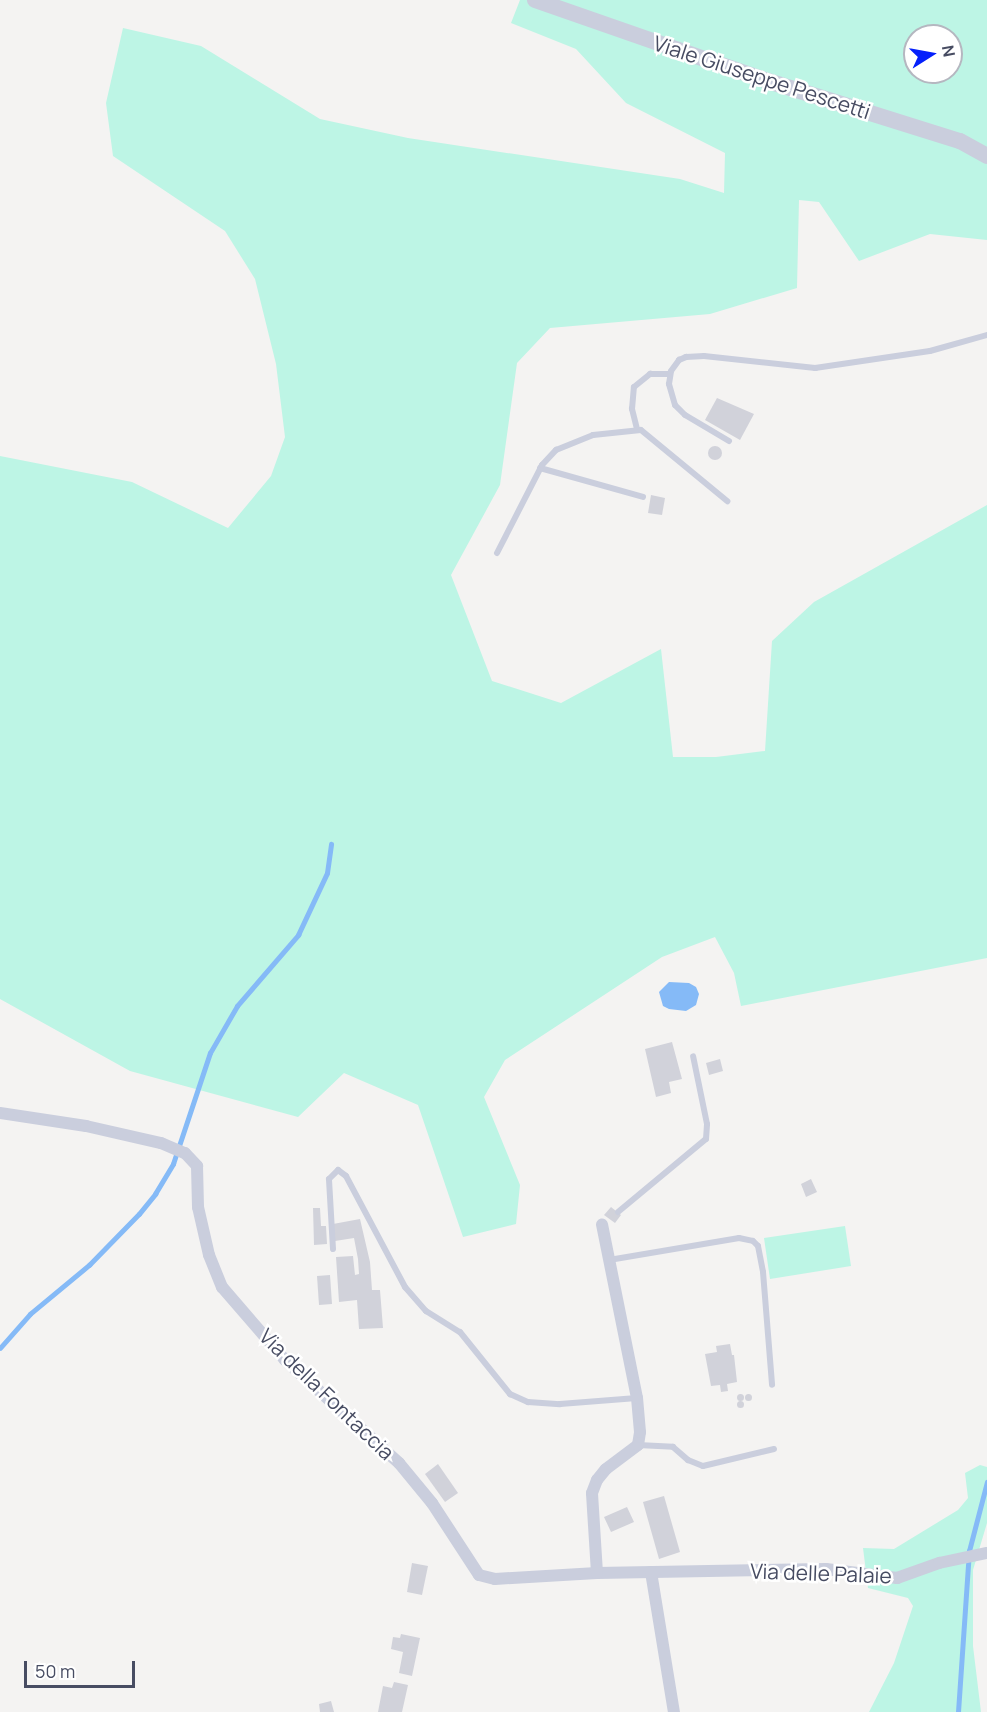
<!DOCTYPE html>
<html>
<head>
<meta charset="utf-8">
<style>
	body { margin:0 }
	#map { position:relative; width:987px; height:1712px; overflow:hidden; background:#f4f3f2; font-family:Manrope,sans-serif }
	div>[style] { position:absolute }
	.green>* { inset:0; background:#bdf5e5 }
	.water>* { inset:0; background:#85baf7 }
	.stream>* { height:4.5px; margin:-2.25px; padding:0 2.25px; transform-origin:2.25px; border-radius:2.25px; background:#85baf7 }
	.building>* { inset:0; background:#d1d2da }
	.round { border-radius:50% }
	.service>* { height:6px; margin:-3px; padding:0 3px; transform-origin:3px; border-radius:3px; background:#cacedd }
	.minor>* { height:12px; margin:-6px; padding:0 6px; transform-origin:6px; border-radius:6px; background:#cacedd }
	.tertiary>* { height:16px; margin:-8px; padding:0 8px; transform-origin:8px; border-radius:8px; background:#cacedd }
	span { translate:-50% -50%; white-space:nowrap; text-align:center; line-height:1.15; -webkit-text-stroke:5px #fff; paint-order:stroke }
	.street-label { font-size:21px; color:#474c62 }
	.north { position:absolute; left:903px; top:24px; width:60px; height:60px; box-sizing:border-box; background:#fff; border:2px solid #b5b7c0; border-radius:50%; rotate:79deg; font-size:16px; font-weight:700; line-height:24px; text-align:center; color:#474c62 }
	.north::after { content:''; display:block; margin:auto; width:21px; height:27px; background:#0520fb; clip-path:polygon(50% 0,100% 100%,50% 72%,0 100%) }
	.scale { position:absolute; left:24px; top:1661px; width:111px; height:27px; box-sizing:border-box; border:3px solid #474c62; border-top:0; padding-left:8px; font-size:18px; line-height:21px; white-space:nowrap; color:#474c62; -webkit-text-stroke:4px #fff; paint-order:stroke }
</style>
</head>
<body>
<div id="map">
	<div class="green">
		<i style="clip-path:polygon(evenodd,520px 0,987px 0,987px 240px,930px 234px,859px 261px,819px 202px,799px 200px,797px 288px,710px 314px,550px 328px,517px 363px,500px 485px,451px 575px,492px 681px,561px 703px,661px 649px,673px 757px,716px 757px,765px 751px,772px 641px,814px 602px,987px 505px,987px 958px,741px 1006px,734px 973px,715px 937px,662px 957px,505px 1060px,484px 1097px,520px 1185px,516px 1224px,463px 1237px,418px 1105px,344px 1073px,298px 1117px,130px 1071px,0 999px,0 456px,132px 482px,228px 528px,271px 476px,285px 437px,276px 364px,255px 279px,225px 231px,113px 156px,106px 103px,123px 28px,201px 46px,320px 119px,408px 138px,680px 179px,724px 193px,725px 153px,626px 103px,576px 49px,511px 23px,520px 0,915px 36px,951px 36px,951px 72px,915px 72px,915px 36px)"></i>
		<i style="clip-path:polygon(845px 1226px,851px 1266px,770px 1279px,764px 1238px)"></i>
		<i style="clip-path:polygon(980px 1465px,987px 1467px,987px 1523px,973px 1570px,973px 1646px,981px 1712px,869px 1712px,894px 1663px,913px 1606px,908px 1598px,868px 1588px,863px 1548px,894px 1549px,958px 1510px,968px 1498px,965px 1473px)"></i>
	</div>
	<div class="water">
		<i style="clip-path:polygon(669px 982px,689px 983px,696px 987px,699px 994px,696px 1005px,686px 1011px,669px 1009px,663px 1006px,659px 992px)"></i>
	</div>
	<div class="stream">
		<i style="left:0;top:1348px;width:45px;rotate:-48.6deg"></i>
		<i style="left:30px;top:1314px;width:77px;rotate:-39.7deg"></i>
		<i style="left:89px;top:1265px;width:71px;rotate:-45.6deg"></i>
		<i style="left:139px;top:1214px;width:26px;rotate:-51deg"></i>
		<i style="left:155px;top:1194px;width:35px;rotate:-59deg"></i>
		<i style="left:173px;top:1164px;width:117px;rotate:-71.6deg"></i>
		<i style="left:210px;top:1053px;width:54px;rotate:-60.1deg"></i>
		<i style="left:237px;top:1006px;width:94px;rotate:-49.3deg"></i>
		<i style="left:298px;top:935px;width:68px;rotate:-64.9deg"></i>
		<i style="left:327px;top:873px;width:29px;rotate:-82deg"></i>
		<i style="left:958px;top:1712px;width:161px;rotate:-86.1deg"></i>
		<i style="left:969px;top:1551px;width:71px;rotate:-75.4deg"></i>
	</div>
	<div class="building">
		<i style="clip-path:polygon(717px 398px,754px 414px,740px 440px,705px 420px)"></i>
		<i class="round" style="left:708px;top:446px;width:14px;height:14px"></i>
		<i style="clip-path:polygon(651px 495px,665px 498px,662px 515px,648px 513px)"></i>
		<i style="clip-path:polygon(672px 1042px,682px 1079px,669px 1082px,671px 1093px,656px 1097px,645px 1049px)"></i>
		<i style="clip-path:polygon(720px 1059px,723px 1071px,709px 1075px,706px 1063px)"></i>
		<i style="clip-path:polygon(811px 1179px,817px 1192px,806px 1197px,801px 1184px)"></i>
		<i style="clip-path:polygon(611px 1207px,621px 1215px,615px 1223px,604px 1215px)"></i>
		<i style="clip-path:polygon(313px 1208px,320px 1208px,321px 1226px,326px 1226px,327px 1244px,314px 1245px)"></i>
		<i style="clip-path:polygon(360px 1219px,370px 1262px,372px 1290px,380px 1290px,383px 1328px,359px 1329px,357px 1300px,339px 1302px,336px 1257px,353px 1256px,355px 1275px,359px 1274px,358px 1259px,354px 1238px,335px 1241px,333px 1224px)"></i>
		<i style="clip-path:polygon(330px 1275px,332px 1304px,319px 1305px,317px 1276px)"></i>
		<i style="clip-path:polygon(730px 1344px,732px 1355px,734px 1355px,737px 1382px,727px 1384px,728px 1391px,721px 1392px,720px 1385px,711px 1386px,705px 1354px,717px 1352px,716px 1346px)"></i>
		<i class="round" style="left:736.5px;top:1393.5px;width:7px;height:7px"></i>
		<i class="round" style="left:744.5px;top:1393.5px;width:7px;height:7px"></i>
		<i class="round" style="left:736.5px;top:1400.5px;width:7px;height:7px"></i>
		<i style="clip-path:polygon(438px 1464px,458px 1493px,445px 1502px,425px 1474px)"></i>
		<i style="clip-path:polygon(664px 1496px,680px 1552px,659px 1559px,643px 1502px)"></i>
		<i style="clip-path:polygon(627px 1507px,634px 1522px,611px 1532px,604px 1517px)"></i>
		<i style="clip-path:polygon(412px 1563px,428px 1566px,422px 1595px,407px 1592px)"></i>
		<i style="clip-path:polygon(401px 1634px,420px 1638px,412px 1676px,399px 1673px,403px 1652px,391px 1649px,393px 1637px,400px 1638px)"></i>
		<i style="clip-path:polygon(394px 1682px,408px 1685px,402px 1712px,378px 1712px,383px 1686px,392px 1688px)"></i>
		<i style="clip-path:polygon(331px 1701px,334px 1712px,320px 1712px,319px 1704px)"></i>
	</div>
	<div class="service">
		<i style="left:637px;top:429px;width:21px;rotate:-104deg"></i>
		<i style="left:632px;top:409px;width:22px;rotate:-85deg"></i>
		<i style="left:634px;top:387px;width:21px;rotate:-39deg"></i>
		<i style="left:650px;top:374px;width:20px"></i>
		<i style="left:729px;top:441px;width:51px;rotate:-149.4deg"></i>
		<i style="left:685px;top:415px;width:14px;rotate:-135deg"></i>
		<i style="left:675px;top:405px;width:22px;rotate:-106deg"></i>
		<i style="left:669px;top:384px;width:13px;rotate:-81deg"></i>
		<i style="left:671px;top:371px;width:14px;rotate:-54deg"></i>
		<i style="left:679px;top:360px;width:8px;rotate:-23deg"></i>
		<i style="left:686px;top:357px;width:18px;rotate:-3deg"></i>
		<i style="left:704px;top:356px;width:112px;rotate:6.2deg"></i>
		<i style="left:815px;top:368px;width:116px;rotate:-8.4deg"></i>
		<i style="left:930px;top:351px;width:59px;rotate:-15.7deg"></i>
		<i style="left:540px;top:468px;width:107px;rotate:15.7deg"></i>
		<i style="left:497px;top:553px;width:99px;rotate:-62.9deg"></i>
		<i style="left:542px;top:465px;width:21px;rotate:-47deg"></i>
		<i style="left:556px;top:450px;width:40px;rotate:-22deg"></i>
		<i style="left:593px;top:435px;width:48px;rotate:-5.9deg"></i>
		<i style="left:641px;top:430px;width:112px;rotate:39.5deg"></i>
		<i style="left:618px;top:1212px;width:114px;rotate:-39.7deg"></i>
		<i style="left:706px;top:1139px;width:15px;rotate:-86deg"></i>
		<i style="left:707px;top:1124px;width:69px;rotate:-101.6deg"></i>
		<i style="left:333px;top:1249px;width:70px;rotate:-93.3deg"></i>
		<i style="left:329px;top:1179px;width:13px;rotate:-45deg"></i>
		<i style="left:338px;top:1170px;width:10px;rotate:37deg"></i>
		<i style="left:346px;top:1176px;width:126px;rotate:62deg"></i>
		<i style="left:405px;top:1287px;width:32px;rotate:49deg"></i>
		<i style="left:426px;top:1311px;width:40px;rotate:32deg"></i>
		<i style="left:460px;top:1332px;width:80px;rotate:51.1deg"></i>
		<i style="left:510px;top:1394px;width:20px;rotate:24deg"></i>
		<i style="left:528px;top:1402px;width:32px;rotate:4deg"></i>
		<i style="left:560px;top:1404px;width:77px;rotate:-4.5deg"></i>
		<i style="left:609px;top:1260px;width:132px;rotate:-9.6deg"></i>
		<i style="left:739px;top:1238px;width:14px;rotate:12deg"></i>
		<i style="left:753px;top:1241px;width:7px;rotate:45deg"></i>
		<i style="left:758px;top:1246px;width:26px;rotate:79deg"></i>
		<i style="left:763px;top:1272px;width:113px;rotate:85.4deg"></i>
		<i style="left:638px;top:1445px;width:35px;rotate:3deg"></i>
		<i style="left:673px;top:1447px;width:20px;rotate:41deg"></i>
		<i style="left:688px;top:1460px;width:16px;rotate:22deg"></i>
		<i style="left:703px;top:1466px;width:73px;rotate:-13.5deg"></i>
	</div>
	<div class="minor">
		<i style="left:0;top:1113px;width:87px;rotate:8.6deg"></i>
		<i style="left:86px;top:1126px;width:77px;rotate:12.8deg"></i>
		<i style="left:161px;top:1143px;width:26px;rotate:23deg"></i>
		<i style="left:185px;top:1153px;width:18px;rotate:47deg"></i>
		<i style="left:197px;top:1166px;width:41px;rotate:88.6deg"></i>
		<i style="left:198px;top:1207px;width:49px;rotate:77.1deg"></i>
		<i style="left:209px;top:1255px;width:35px;rotate:68deg"></i>
		<i style="left:222px;top:1287px;width:96px;rotate:49.2deg"></i>
		<i style="left:285px;top:1360px;width:154px;rotate:42.1deg"></i>
		<i style="left:399px;top:1463px;width:52px;rotate:50.5deg"></i>
		<i style="left:432px;top:1503px;width:86px;rotate:56.9deg"></i>
		<i style="left:479px;top:1575px;width:16px;rotate:14deg"></i>
		<i style="left:495px;top:1579px;width:102px;rotate:-3.4deg"></i>
		<i style="left:597px;top:1573px;width:229px;rotate:-1deg"></i>
		<i style="left:826px;top:1569px;width:72px;rotate:7.2deg"></i>
		<i style="left:897px;top:1578px;width:45px;rotate:-19.7deg"></i>
		<i style="left:939px;top:1563px;width:49px;rotate:-11.8deg"></i>
		<i style="left:651px;top:1572px;width:142px;rotate:80.7deg"></i>
		<i style="left:597px;top:1573px;width:80px;rotate:-93.6deg"></i>
		<i style="left:592px;top:1493px;width:14px;rotate:-69deg"></i>
		<i style="left:597px;top:1480px;width:14px;rotate:-51deg"></i>
		<i style="left:606px;top:1469px;width:40px;rotate:-37deg"></i>
		<i style="left:638px;top:1445px;width:13px;rotate:-81deg"></i>
		<i style="left:640px;top:1432px;width:34px;rotate:-95deg"></i>
		<i style="left:637px;top:1398px;width:177px;rotate:-101.4deg"></i>
	</div>
	<div class="tertiary">
		<i style="left:535px;top:0;width:247px;rotate:19.2deg"></i>
		<i style="left:768px;top:81px;width:201px;rotate:17.4deg"></i>
		<i style="left:960px;top:141px;width:31px;rotate:29deg"></i>
	</div>
	<div class="street-label">
		<span style="left:762px;top:77px;rotate:18deg">Viale Giuseppe Pescetti</span>
		<span style="left:327px;top:1394px;rotate:44deg">Via della Fontaccia</span>
		<span style="left:821px;top:1573px;rotate:2deg">Via delle Palaie</span>
	</div>
	<div class="north">N</div>
	<div class="scale">50 m</div>
</div>
</body>
</html>
